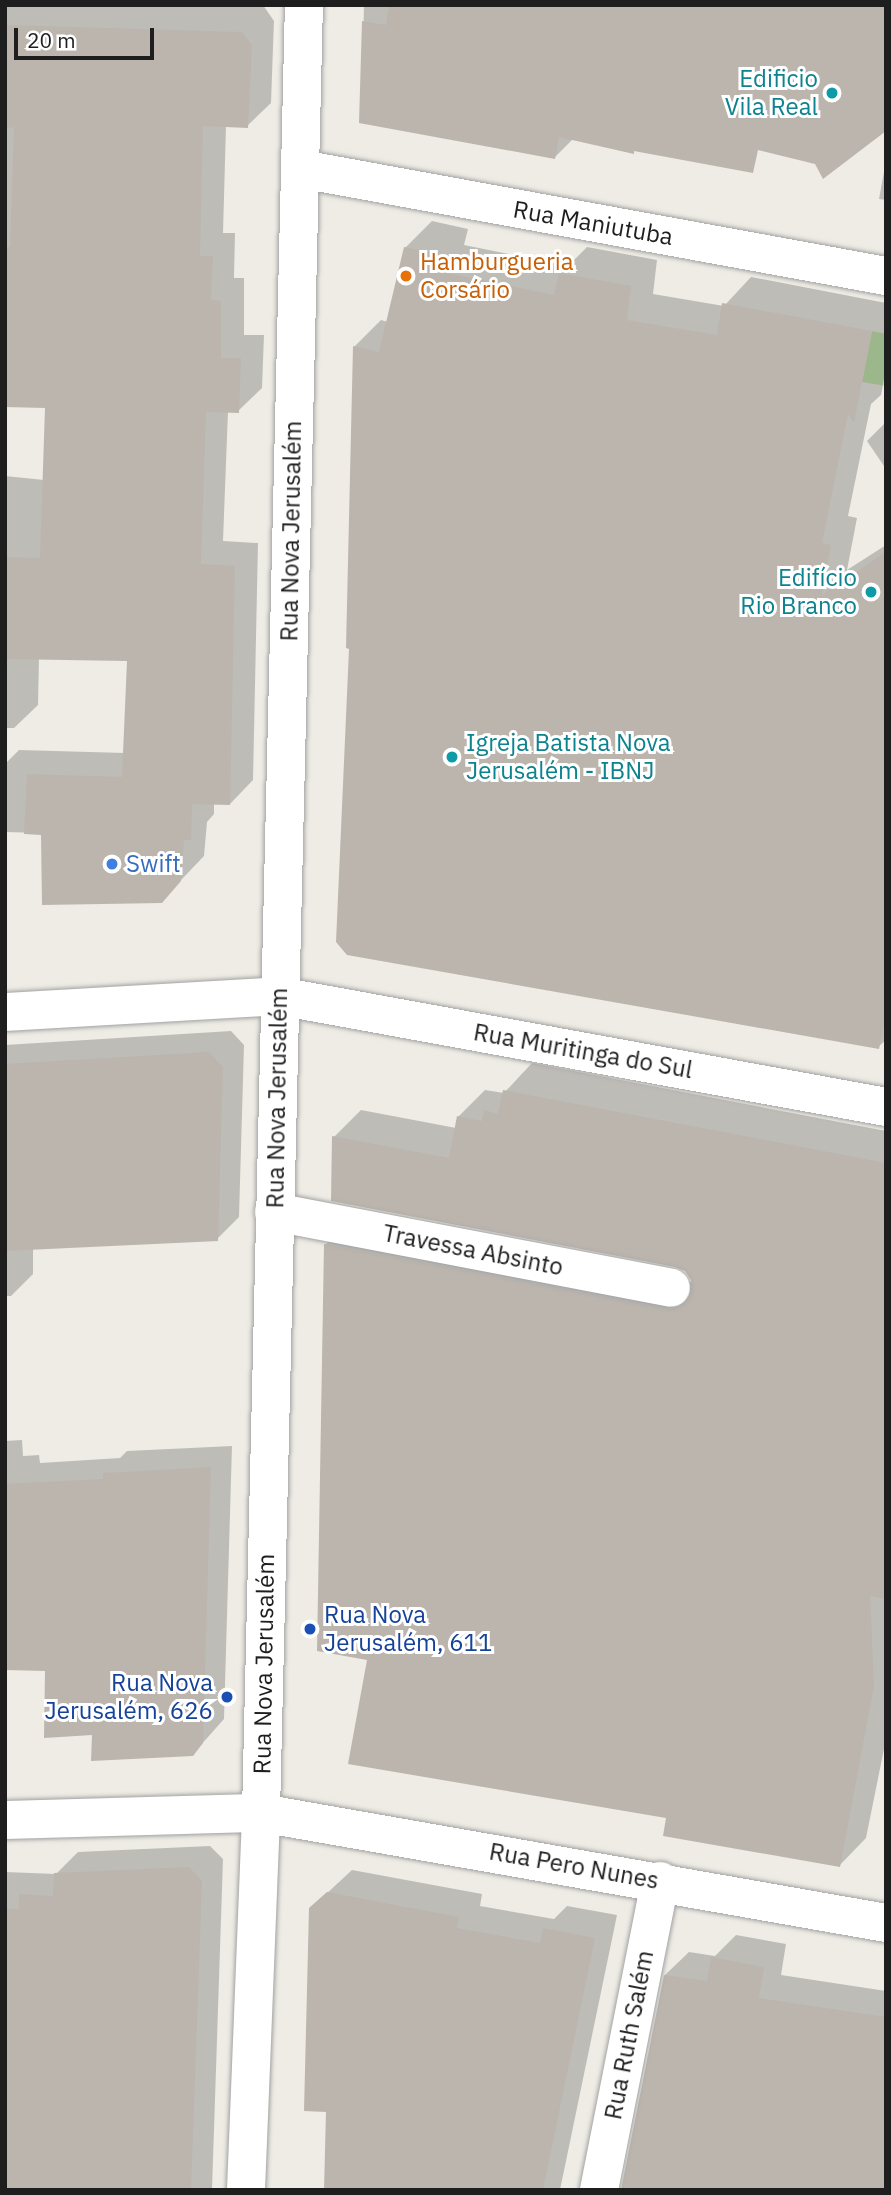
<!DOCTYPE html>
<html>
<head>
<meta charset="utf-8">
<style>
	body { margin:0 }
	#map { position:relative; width:891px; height:2195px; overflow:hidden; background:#eeece5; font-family:"IBM Plex Sans",sans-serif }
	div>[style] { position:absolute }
	.grass>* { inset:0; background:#c4e5af }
	.shadow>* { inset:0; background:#0003 }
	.building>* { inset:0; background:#bbb5ae }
	.roads { filter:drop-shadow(0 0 2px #a2a2a2) drop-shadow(0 0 2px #a2a2a2) }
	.minor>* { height:38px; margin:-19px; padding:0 19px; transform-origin:19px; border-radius:19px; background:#fff }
	.tertiary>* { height:38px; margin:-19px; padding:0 19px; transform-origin:19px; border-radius:19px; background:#fff }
	.dots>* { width:19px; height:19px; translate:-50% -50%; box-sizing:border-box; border:4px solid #fff; border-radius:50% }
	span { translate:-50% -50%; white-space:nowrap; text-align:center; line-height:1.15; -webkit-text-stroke:6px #fff; paint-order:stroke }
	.culture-label { font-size:24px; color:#0d838f }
	.right { translate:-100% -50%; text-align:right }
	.left { translate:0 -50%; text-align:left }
	.street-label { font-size:24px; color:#1e1e1e }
	.food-label { font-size:24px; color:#c56008 }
	.shop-label { font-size:24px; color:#366cbe }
	.transit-label { font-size:24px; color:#164399 }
	.frame { position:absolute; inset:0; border:7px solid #1e1e1e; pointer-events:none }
	.scale { position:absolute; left:14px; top:28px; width:140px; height:32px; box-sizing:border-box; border:4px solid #1e1e1e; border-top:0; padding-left:9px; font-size:21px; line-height:24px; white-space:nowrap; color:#1e1e1e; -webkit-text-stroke:5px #fff; paint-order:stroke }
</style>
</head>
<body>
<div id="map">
	<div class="grass">
		<i style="clip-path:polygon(872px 331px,886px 334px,886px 386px,862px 382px)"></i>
	</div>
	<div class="shadow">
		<i style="clip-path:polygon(5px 5px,263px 5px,274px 21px,271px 103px,247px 126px,226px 126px,223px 233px,235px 233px,234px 278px,244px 278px,244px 335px,264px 335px,262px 388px,238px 411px,228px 411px,223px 541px,258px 543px,253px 780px,230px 804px,214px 803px,214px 814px,207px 822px,204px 856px,161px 901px,42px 833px,5px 832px,5px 764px,19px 750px,125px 753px,128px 660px,39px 658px,38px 705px,14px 728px,5px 728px,5px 476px,44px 480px,46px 406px,5px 405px)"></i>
		<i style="clip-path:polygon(364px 5px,700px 5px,636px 149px,633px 152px,573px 139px,554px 158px,361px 121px)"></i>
		<i style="clip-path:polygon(886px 161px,886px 200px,879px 199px)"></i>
		<i style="clip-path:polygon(432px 221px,468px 229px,464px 245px,568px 266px,587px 247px,657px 260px,653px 294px,724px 306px,751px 277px,886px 303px,886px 368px,881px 395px,871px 404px,848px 516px,857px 518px,847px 570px,886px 545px,886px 1040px,878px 1047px,351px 647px,354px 347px,381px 320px,388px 322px,405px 248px)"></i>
		<i style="clip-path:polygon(886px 422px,886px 469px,867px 441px)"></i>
		<i style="clip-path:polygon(231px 1031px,244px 1045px,239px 1217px,217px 1239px,33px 1248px,33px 1274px,11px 1296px,5px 1296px,5px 1045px)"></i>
		<i style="clip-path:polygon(532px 1063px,886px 1131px,886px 1739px,866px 1838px,839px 1866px,668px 1816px,369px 1658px,325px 1245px,353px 1217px,695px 1283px,687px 1271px,334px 1137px,361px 1110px,456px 1128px,458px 1117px,485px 1090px,504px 1093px)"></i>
		<i style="clip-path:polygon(22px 1440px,23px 1456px,39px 1455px,40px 1463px,120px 1458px,127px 1451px,232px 1446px,224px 1719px,192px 1755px,93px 1733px,47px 1669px,5px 1668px,5px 1441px)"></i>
		<i style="clip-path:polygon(210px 1846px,223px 1859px,212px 2190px,5px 2190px,5px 1872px,56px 1874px,78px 1852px)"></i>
		<i style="clip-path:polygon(352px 1870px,482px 1894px,480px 1906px,554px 1919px,567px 1906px,617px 1915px,560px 2190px,326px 2190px,328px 2110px,311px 1908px)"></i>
		<i style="clip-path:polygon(736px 1935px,786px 1944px,781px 1975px,886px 1991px,886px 2190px,665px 1975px,689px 1952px,715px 1956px)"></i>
	</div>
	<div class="building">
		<i style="clip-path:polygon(389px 5px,886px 5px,886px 131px,823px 179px,815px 164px,758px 150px,753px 173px,634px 151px,634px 154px,559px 137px,555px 159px,359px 123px,362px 21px,386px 25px)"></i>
		<i style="clip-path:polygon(5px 25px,242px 32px,252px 45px,248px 128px,203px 126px,200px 256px,213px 256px,211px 300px,221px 301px,221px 358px,241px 358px,239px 413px,206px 412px,201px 564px,235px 566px,230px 805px,192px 804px,191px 840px,184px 840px,181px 881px,162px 903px,42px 905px,41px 835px,24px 834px,27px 774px,122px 777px,127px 661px,5px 659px,5px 557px,40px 558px,45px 408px,5px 407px,5px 247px,10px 247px,14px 128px,5px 127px)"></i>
		<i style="clip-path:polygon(404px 247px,442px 255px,438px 271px,554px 295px,559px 273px,631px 286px,627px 320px,717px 335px,722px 303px,872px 331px,854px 423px,848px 414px,822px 543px,831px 545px,822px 595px,886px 552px,886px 1014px,879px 1049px,347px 955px,336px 942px,349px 649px,346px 648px,353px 346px,379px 352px)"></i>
		<i style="clip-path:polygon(209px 1052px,223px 1067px,218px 1241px,5px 1251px,5px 1064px)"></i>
		<i style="clip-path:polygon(503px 1090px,886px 1163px,886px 1599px,870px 1596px,874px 1686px,840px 1867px,663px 1836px,666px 1818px,348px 1764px,367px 1660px,317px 1651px,324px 1244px,667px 1309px,679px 1308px,688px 1302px,692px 1293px,691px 1280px,685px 1271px,675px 1267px,331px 1201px,332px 1136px,449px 1158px,457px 1116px,482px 1121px,484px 1110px,498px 1114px)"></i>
		<i style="clip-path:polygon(211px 1467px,203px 1743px,193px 1756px,91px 1761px,92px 1735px,44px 1738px,45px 1671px,5px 1670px,5px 1484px,103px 1479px,103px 1473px)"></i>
		<i style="clip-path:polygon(189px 1867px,202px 1881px,191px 2190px,5px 2190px,5px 1909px,19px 1909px,19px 1894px,53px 1896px,54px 1873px)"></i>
		<i style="clip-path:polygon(327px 1892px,459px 1917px,457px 1928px,540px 1943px,543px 1928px,595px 1938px,543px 2190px,324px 2190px,326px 2112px,304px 2111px,309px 1908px)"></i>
		<i style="clip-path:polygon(711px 1957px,764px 1967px,759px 1998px,886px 2017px,886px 2190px,621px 2190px,664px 1975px,707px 1981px)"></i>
	</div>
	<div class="roads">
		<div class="minor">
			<i style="left:301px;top:169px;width:595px;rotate:10.37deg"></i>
			<i style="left:279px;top:996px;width:617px;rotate:10.36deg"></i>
			<i style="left:274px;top:1212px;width:404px;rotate:10.8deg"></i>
			<i style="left:5px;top:1820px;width:256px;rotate:-1.6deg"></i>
			<i style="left:261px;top:1813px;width:635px;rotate:9.98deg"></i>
			<i style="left:599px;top:2190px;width:315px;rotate:-78.8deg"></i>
		</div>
		<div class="tertiary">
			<i style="left:5px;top:1012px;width:274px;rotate:-3.3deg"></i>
			<i style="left:246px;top:2190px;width:377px;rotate:-87.7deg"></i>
			<i style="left:261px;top:1813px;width:1809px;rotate:-88.64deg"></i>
		</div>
	</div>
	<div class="dots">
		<i style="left:832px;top:93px;background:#0f9aa8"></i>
		<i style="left:406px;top:276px;background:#e8710a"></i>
		<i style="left:871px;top:592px;background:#0f9aa8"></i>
		<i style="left:452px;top:757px;background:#0f9aa8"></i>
		<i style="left:112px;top:864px;background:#3f7fe0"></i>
		<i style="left:310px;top:1629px;background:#1a4fb4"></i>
		<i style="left:227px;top:1697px;background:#1a4fb4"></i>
	</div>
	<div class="culture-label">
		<span class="right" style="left:818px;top:93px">Edificio<br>Vila Real</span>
		<span class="right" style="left:857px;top:592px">Edifício<br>Rio Branco</span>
		<span class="left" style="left:466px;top:757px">Igreja Batista Nova<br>Jerusalém - IBNJ</span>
	</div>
	<div class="street-label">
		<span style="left:593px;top:223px;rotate:10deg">Rua Maniutuba</span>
		<span style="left:291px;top:531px;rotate:-89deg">Rua Nova Jerusalém</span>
		<span style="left:583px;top:1051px;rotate:10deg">Rua Muritinga do Sul</span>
		<span style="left:277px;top:1098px;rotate:-89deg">Rua Nova Jerusalém</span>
		<span style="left:473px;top:1250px;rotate:11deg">Travessa Absinto</span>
		<span style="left:264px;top:1664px;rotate:-89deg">Rua Nova Jerusalém</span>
		<span style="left:574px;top:1866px;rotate:10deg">Rua Pero Nunes</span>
		<span style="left:629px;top:2035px;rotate:-79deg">Rua Ruth Salém</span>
	</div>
	<div class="food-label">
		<span class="left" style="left:420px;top:276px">Hamburgueria<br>Corsário</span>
	</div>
	<div class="shop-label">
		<span class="left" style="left:126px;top:864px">Swift</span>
	</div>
	<div class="transit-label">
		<span class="left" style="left:324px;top:1629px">Rua Nova<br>Jerusalém, 611</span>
		<span class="right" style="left:213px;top:1697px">Rua Nova<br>Jerusalém, 626</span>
	</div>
	<div class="frame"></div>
	<div class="scale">20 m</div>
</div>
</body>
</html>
